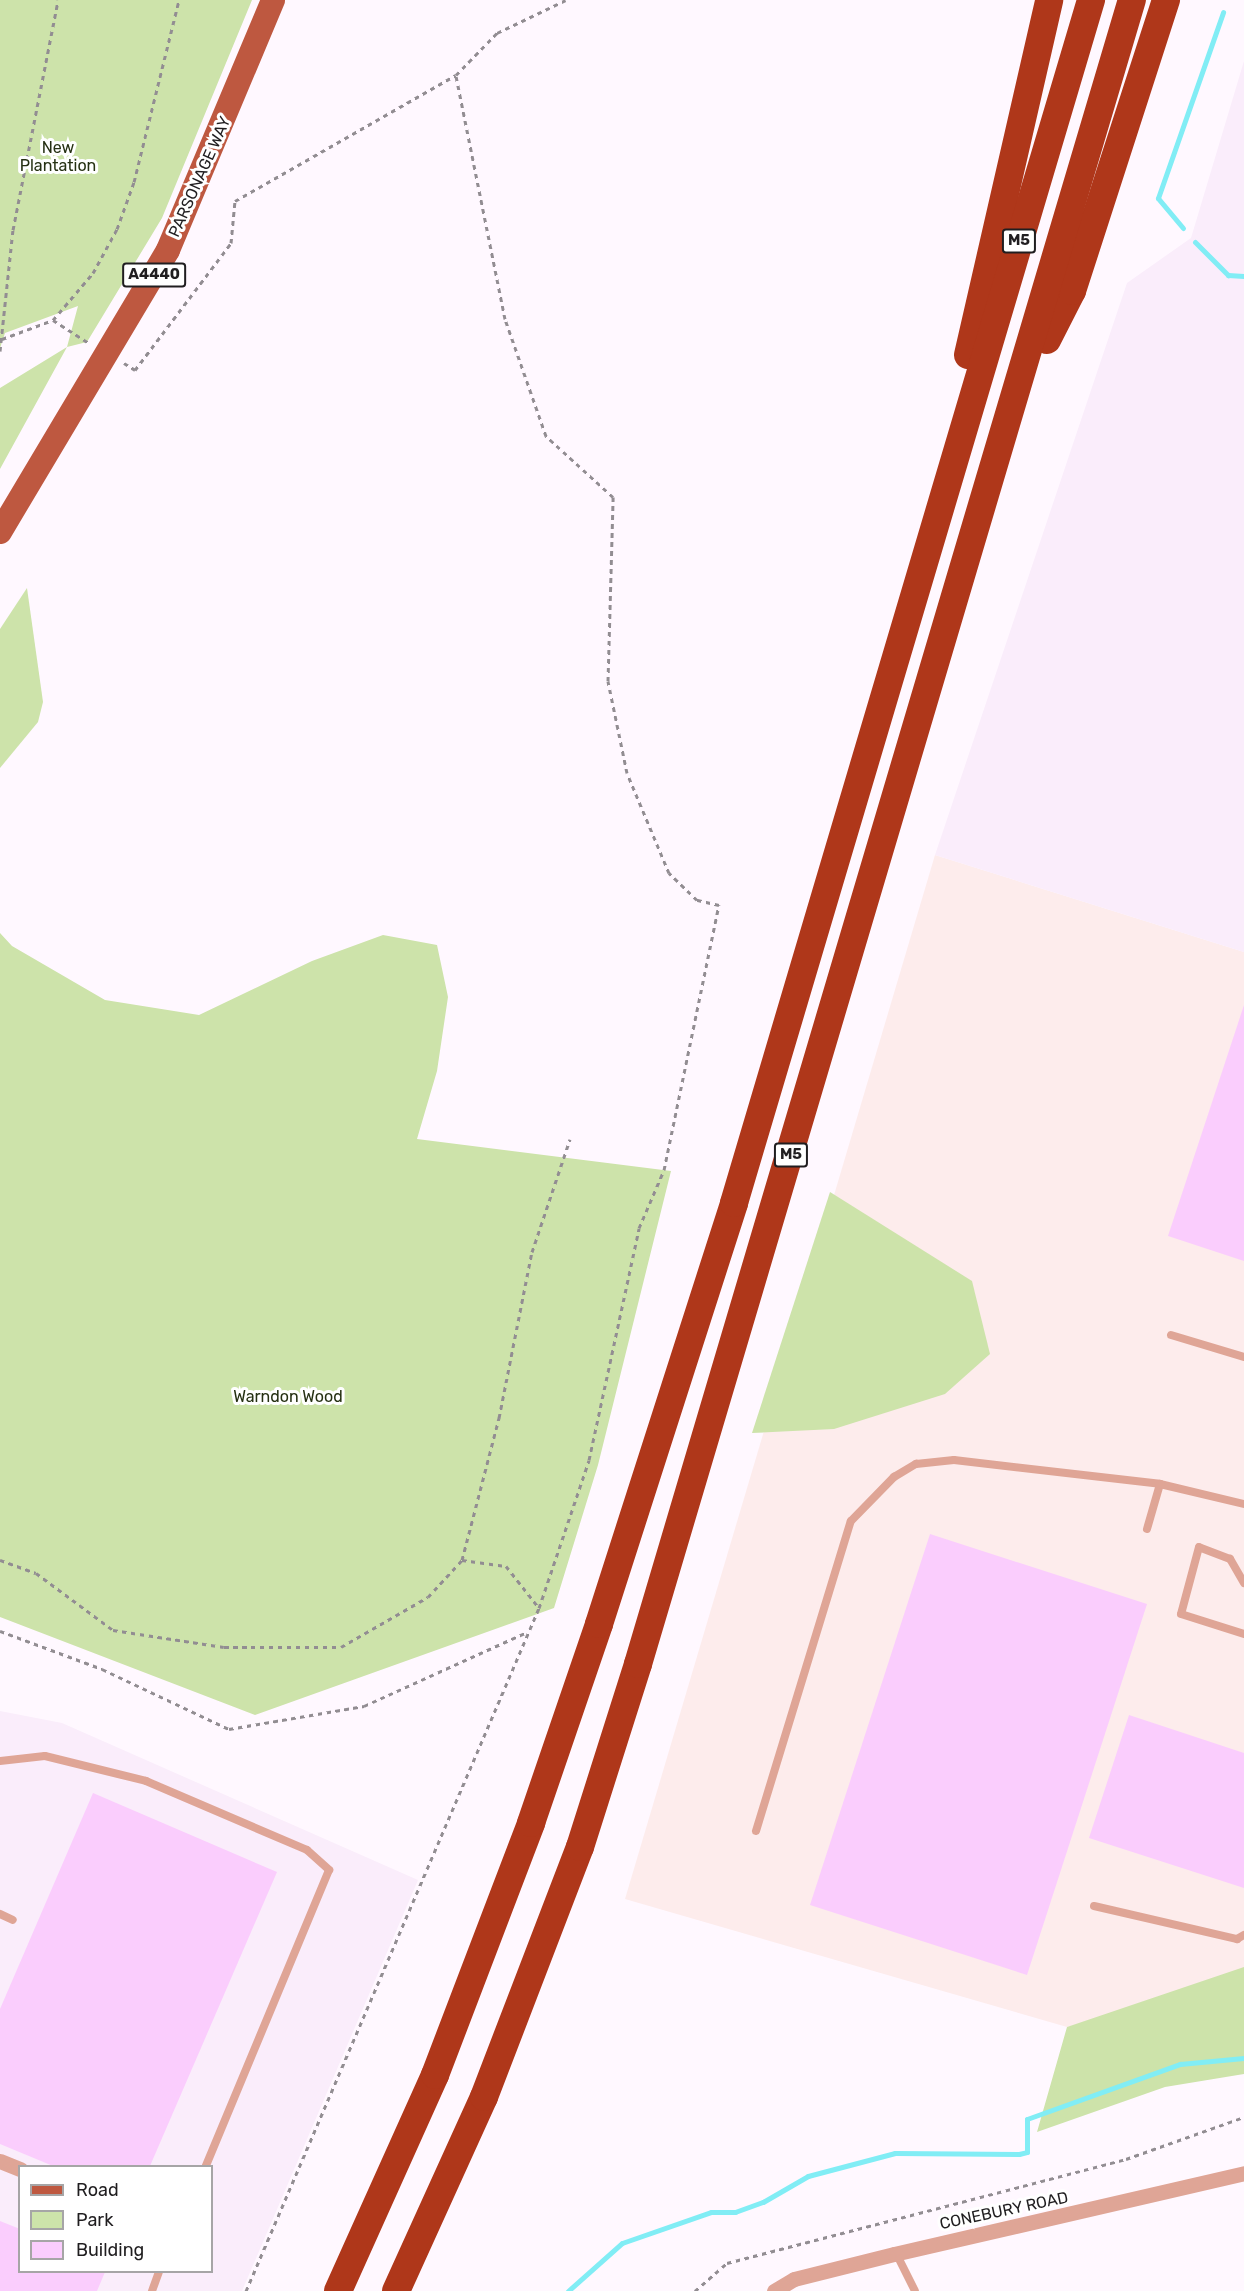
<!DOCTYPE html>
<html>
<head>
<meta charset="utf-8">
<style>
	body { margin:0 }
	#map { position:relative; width:1244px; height:2291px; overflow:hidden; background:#fff8ff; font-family:Rubik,sans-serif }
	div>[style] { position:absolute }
	.commercial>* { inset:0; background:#fdecec }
	.built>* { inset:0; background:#faedfb }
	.green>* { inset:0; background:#cde3aa }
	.stream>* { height:5px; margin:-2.5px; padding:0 2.5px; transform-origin:2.5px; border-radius:2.5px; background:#81edf5 }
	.building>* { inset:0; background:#facdfd }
	.path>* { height:3px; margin-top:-1.5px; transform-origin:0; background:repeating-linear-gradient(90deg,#928d92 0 4.5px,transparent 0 9px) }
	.service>* { height:8px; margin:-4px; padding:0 4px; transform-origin:4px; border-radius:4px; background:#dfa596 }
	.minor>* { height:15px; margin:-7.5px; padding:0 7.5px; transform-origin:7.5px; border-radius:7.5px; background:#dfa596 }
	.primary>* { height:24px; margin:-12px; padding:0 12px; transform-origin:12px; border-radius:12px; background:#be5840 }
	.motorway>* { height:28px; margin:-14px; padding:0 14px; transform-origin:14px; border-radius:14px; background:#af371a }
	span { translate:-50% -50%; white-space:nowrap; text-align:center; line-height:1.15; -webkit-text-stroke:6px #fff; paint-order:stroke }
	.shield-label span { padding:2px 4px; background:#fff; border:2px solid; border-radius:4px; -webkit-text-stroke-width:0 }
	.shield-label { font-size:15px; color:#201e20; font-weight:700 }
	.park-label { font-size:16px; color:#253012 }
	.street-label { font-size:16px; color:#201e20 }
	.legend { position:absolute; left:18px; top:2165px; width:195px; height:108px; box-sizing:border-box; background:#fff; border:2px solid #a6a5a6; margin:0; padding:8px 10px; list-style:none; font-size:18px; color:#201e20 }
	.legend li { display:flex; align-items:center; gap:12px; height:30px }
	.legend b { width:30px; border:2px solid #a6a5a6 }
</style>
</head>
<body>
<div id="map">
	<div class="commercial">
		<i style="clip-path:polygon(935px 855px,1244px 952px,1244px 1980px,1067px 2027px,625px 1899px)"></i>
	</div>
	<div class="built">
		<i style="clip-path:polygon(1244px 61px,1244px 952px,935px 855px,1127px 283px,1191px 238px)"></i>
		<i style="clip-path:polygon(evenodd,0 1711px,62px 1723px,418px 1880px,242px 2291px,0 2291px,0 1711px,20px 2166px,212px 2166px,212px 2272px,20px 2272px,20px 2166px)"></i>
	</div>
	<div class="green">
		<i style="clip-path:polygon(0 0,252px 0,162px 218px,87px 342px,67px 347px,0 469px,0 388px,67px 347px,78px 306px,5px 333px,0 348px)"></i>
		<i style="clip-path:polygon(27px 588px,43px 702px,38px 722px,0 768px,0 629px)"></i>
		<i style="clip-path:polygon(0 933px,12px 946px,105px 1000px,199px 1015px,312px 961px,383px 935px,437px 945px,448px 997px,437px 1071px,417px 1139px,671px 1171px,598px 1465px,554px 1608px,255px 1715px,0 1617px)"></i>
		<i style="clip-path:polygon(830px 1192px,972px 1281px,990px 1354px,945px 1394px,834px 1429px,752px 1433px)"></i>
		<i style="clip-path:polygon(1244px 1967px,1244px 2074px,1165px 2087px,1037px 2132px,1067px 2027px)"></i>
	</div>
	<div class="stream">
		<i style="left:1183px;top:228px;width:39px;rotate:-130deg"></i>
		<i style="left:1158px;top:198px;width:197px;rotate:-70.7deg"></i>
		<i style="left:1195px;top:242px;width:47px;rotate:45deg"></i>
		<i style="left:1228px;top:275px;width:16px;rotate:4deg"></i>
		<i style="left:568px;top:2291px;width:72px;rotate:-41.6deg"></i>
		<i style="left:622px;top:2243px;width:94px;rotate:-19.2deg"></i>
		<i style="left:711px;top:2212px;width:24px"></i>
		<i style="left:735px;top:2212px;width:30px;rotate:-20deg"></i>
		<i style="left:763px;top:2202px;width:52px;rotate:-30deg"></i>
		<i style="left:808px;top:2176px;width:90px;rotate:-14.8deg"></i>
		<i style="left:895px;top:2153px;width:124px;rotate:0.5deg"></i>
		<i style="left:1019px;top:2154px;width:8px;rotate:-14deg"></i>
		<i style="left:1027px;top:2152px;width:33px;rotate:-90deg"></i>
		<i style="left:1027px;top:2119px;width:163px;rotate:-19.8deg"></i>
		<i style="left:1180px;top:2064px;width:64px;rotate:-5.4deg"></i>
	</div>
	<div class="building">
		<i style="clip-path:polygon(1244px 1005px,1244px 1261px,1168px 1236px)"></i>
		<i style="clip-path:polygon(930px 1534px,1147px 1604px,1027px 1975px,810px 1905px)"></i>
		<i style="clip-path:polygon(1129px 1715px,1244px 1753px,1244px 1888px,1089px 1838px)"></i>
		<i style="clip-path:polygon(93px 1793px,277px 1872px,150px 2166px,53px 2166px,0 2144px,0 2009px)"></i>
		<i style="clip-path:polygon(0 2221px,20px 2229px,20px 2272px,105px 2272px,97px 2291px,0 2291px)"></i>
	</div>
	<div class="path">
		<i style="left:53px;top:320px;width:43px;rotate:32.6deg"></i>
		<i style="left:2px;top:339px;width:54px;rotate:-20.4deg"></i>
		<i style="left:53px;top:320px;width:62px;rotate:-49.6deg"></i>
		<i style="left:93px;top:273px;width:50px;rotate:-61.4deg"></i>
		<i style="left:117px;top:229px;width:50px;rotate:-70.1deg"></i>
		<i style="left:134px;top:182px;width:187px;rotate:-76.1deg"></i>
		<i style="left:0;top:351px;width:122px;rotate:-83.9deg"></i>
		<i style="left:13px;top:230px;width:234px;rotate:-78.9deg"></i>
		<i style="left:124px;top:363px;width:13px;rotate:32deg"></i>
		<i style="left:135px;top:370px;width:159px;rotate:-52.9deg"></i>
		<i style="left:231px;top:243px;width:42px;rotate:-84.6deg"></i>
		<i style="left:235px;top:201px;width:254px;rotate:-29.7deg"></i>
		<i style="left:456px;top:75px;width:59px;rotate:-45.7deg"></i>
		<i style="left:497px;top:33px;width:76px;rotate:-25.6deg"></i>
		<i style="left:0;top:1560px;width:38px;rotate:20deg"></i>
		<i style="left:36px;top:1573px;width:96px;rotate:36.5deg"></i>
		<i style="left:113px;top:1630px;width:112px;rotate:8.7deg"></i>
		<i style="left:224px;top:1647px;width:117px"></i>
		<i style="left:341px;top:1647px;width:100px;rotate:-29.9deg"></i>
		<i style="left:428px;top:1597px;width:50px;rotate:-47.4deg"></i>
		<i style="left:462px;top:1560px;width:44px;rotate:7.8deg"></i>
		<i style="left:506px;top:1566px;width:53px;rotate:51.8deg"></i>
		<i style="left:462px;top:1560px;width:147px;rotate:-75.4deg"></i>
		<i style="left:499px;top:1418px;width:169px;rotate:-78.8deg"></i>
		<i style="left:532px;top:1252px;width:119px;rotate:-71.4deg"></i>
		<i style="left:0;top:1631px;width:109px;rotate:20.4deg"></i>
		<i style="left:102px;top:1669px;width:140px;rotate:25.3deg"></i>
		<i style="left:229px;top:1729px;width:137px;rotate:-9.7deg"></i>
		<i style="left:364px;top:1706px;width:179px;rotate:-24.4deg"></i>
		<i style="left:246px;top:2291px;width:743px;rotate:-66.78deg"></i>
		<i style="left:539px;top:1608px;width:156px;rotate:-71.3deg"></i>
		<i style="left:589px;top:1460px;width:237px;rotate:-77.8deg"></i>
		<i style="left:639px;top:1228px;width:63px;rotate:-66.7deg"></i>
		<i style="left:664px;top:1170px;width:271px;rotate:-78.3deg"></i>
		<i style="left:719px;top:905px;width:23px;rotate:-167deg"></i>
		<i style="left:697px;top:900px;width:39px;rotate:-136deg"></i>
		<i style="left:669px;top:873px;width:108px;rotate:-112.8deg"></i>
		<i style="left:627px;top:773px;width:94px;rotate:-101.7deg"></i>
		<i style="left:608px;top:681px;width:184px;rotate:-88.4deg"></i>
		<i style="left:613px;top:497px;width:91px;rotate:-137.7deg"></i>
		<i style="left:546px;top:436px;width:124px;rotate:-109.3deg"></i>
		<i style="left:505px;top:319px;width:249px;rotate:-101.4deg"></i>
		<i style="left:695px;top:2291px;width:43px;rotate:-41.2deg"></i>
		<i style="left:727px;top:2263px;width:412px;rotate:-14.6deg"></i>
		<i style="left:1126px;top:2159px;width:125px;rotate:-19.6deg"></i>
	</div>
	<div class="service">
		<i style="left:1171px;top:1335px;width:76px;rotate:16.8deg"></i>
		<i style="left:1147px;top:1529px;width:47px;rotate:-73.9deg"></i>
		<i style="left:1244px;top:1583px;width:28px;rotate:-120deg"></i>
		<i style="left:1230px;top:1559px;width:33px;rotate:-159deg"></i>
		<i style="left:1199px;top:1547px;width:69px;rotate:105deg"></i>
		<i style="left:1181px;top:1614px;width:66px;rotate:17.6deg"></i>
		<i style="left:0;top:1761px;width:45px;rotate:-6.3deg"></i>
		<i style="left:45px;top:1756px;width:104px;rotate:13.9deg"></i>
		<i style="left:146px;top:1781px;width:175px;rotate:23.2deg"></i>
		<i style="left:307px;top:1850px;width:30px;rotate:42deg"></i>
		<i style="left:329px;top:1870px;width:321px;rotate:112.6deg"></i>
		<i style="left:756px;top:1831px;width:324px;rotate:-73deg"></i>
		<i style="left:851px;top:1521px;width:62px;rotate:-45.7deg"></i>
		<i style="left:894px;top:1477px;width:26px;rotate:-31deg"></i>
		<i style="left:916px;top:1464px;width:38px;rotate:-6deg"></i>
		<i style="left:954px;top:1460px;width:207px;rotate:6.6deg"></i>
		<i style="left:1160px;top:1484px;width:86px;rotate:13.4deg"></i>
		<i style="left:1094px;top:1906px;width:147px;rotate:13deg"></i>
		<i style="left:1237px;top:1939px;width:8px;rotate:-30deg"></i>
		<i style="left:0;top:1914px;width:14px;rotate:25deg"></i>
		<i style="left:896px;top:2253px;width:42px;rotate:63.4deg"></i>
		<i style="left:152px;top:2291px;width:20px;rotate:-70deg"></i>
	</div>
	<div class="minor">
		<i style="left:0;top:2161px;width:22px;rotate:22deg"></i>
		<i style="left:774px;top:2291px;width:23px;rotate:-31deg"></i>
		<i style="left:794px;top:2279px;width:103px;rotate:-14deg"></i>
		<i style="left:894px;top:2254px;width:359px;rotate:-13deg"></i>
	</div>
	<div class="primary">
		<i style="left:0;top:532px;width:328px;rotate:-59.2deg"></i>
		<i style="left:168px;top:250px;width:271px;rotate:-67.2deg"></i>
	</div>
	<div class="motorway">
		<i style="left:1047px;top:340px;width:55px;rotate:-63deg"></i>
		<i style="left:1072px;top:291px;width:306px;rotate:-72.1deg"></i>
		<i style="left:968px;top:355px;width:364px;rotate:-77.1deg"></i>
		<i style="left:338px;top:2291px;width:237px;rotate:-65.8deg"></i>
		<i style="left:435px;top:2075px;width:270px;rotate:-69.1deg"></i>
		<i style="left:531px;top:1823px;width:210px;rotate:-71.1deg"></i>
		<i style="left:599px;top:1624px;width:442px;rotate:-72.2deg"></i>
		<i style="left:734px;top:1203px;width:1255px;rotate:-73.47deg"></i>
		<i style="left:396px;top:2291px;width:213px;rotate:-65.6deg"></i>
		<i style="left:484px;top:2097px;width:268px;rotate:-69deg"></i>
		<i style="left:580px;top:1847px;width:192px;rotate:-72.4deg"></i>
		<i style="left:638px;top:1664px;width:1736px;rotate:-73.47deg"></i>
	</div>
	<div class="shield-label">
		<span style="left:1019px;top:241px">M5</span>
		<span style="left:154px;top:275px">A4440</span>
		<span style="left:791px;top:1155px">M5</span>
	</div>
	<div class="park-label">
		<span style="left:58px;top:157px">New<br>Plantation</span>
		<span style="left:288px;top:1397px">Warndon Wood</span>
	</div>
	<div class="street-label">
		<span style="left:200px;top:177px;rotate:-66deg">PARSONAGE WAY</span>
		<span style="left:1004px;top:2211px;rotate:-12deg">CONEBURY ROAD</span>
	</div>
	<ul class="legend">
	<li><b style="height:8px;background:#be5840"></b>Road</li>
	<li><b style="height:16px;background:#cde3aa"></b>Park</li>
	<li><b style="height:16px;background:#facdfd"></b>Building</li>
	</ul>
</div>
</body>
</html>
